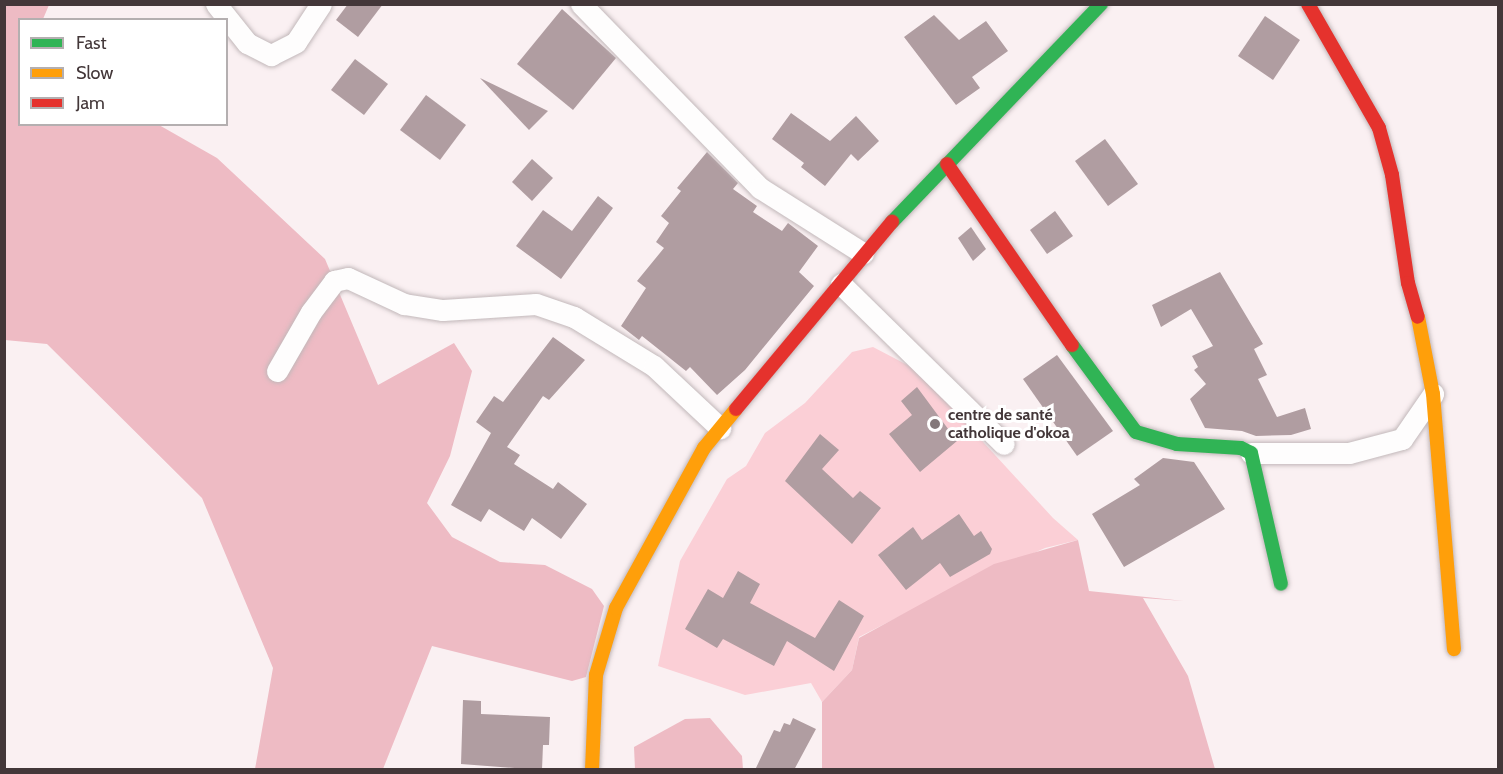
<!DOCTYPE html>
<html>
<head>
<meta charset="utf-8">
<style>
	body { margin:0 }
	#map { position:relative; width:1503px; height:774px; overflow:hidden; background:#faf0f2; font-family:Cabin,sans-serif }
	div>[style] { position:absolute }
	.green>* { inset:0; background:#fbcfd6 }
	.forest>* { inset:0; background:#eebbc4 }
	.building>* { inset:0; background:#b09da1 }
	.roads { filter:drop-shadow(0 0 2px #c2b8ba) drop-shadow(0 0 2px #c2b8ba) }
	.street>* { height:21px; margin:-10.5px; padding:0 10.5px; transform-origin:10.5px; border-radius:10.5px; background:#fefdfd }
	.fast>* { height:14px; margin:-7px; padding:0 7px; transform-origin:7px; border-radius:7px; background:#30b455 }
	.slow>* { height:14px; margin:-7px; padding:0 7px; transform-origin:7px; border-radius:7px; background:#ff9f0a }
	.jam>* { height:14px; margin:-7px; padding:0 7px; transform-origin:7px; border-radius:7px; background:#e5322d }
	.dots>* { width:16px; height:16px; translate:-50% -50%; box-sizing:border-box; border:3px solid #fff; border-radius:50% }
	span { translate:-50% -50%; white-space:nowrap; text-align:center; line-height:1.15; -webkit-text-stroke:6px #fff; paint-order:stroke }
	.poi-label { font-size:16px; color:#433739; font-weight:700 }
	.left { translate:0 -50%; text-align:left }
	.frame { position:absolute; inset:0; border:6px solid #433739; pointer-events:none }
	.legend { position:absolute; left:18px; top:18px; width:210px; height:108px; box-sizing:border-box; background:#fff; border:2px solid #b4afb0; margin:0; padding:8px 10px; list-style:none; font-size:18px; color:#433739 }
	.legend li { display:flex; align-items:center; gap:12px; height:30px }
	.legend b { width:30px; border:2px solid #b4afb0 }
</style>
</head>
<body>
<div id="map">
	<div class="green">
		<i style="clip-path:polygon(873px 347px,917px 370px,1053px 518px,1078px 540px,1045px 548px,951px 590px,859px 637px,852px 670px,822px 702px,811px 683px,745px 695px,658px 666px,680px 561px,727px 479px,746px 466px,765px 433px,805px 403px,852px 352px)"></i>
	</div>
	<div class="forest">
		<i style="clip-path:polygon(5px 5px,49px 5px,43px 19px,20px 20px,20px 124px,159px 125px,217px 158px,325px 259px,378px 385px,454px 343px,472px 371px,450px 456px,427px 503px,452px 537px,500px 562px,545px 565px,592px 589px,604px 606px,586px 677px,572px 681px,432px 646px,383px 769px,255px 769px,273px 668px,202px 498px,47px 344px,5px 340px)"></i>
		<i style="clip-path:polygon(1078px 540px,1089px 591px,1184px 601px,1143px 598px,1188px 676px,1215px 769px,822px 769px,822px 702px,852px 670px,859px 638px,994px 564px)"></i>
		<i style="clip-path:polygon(710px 718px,742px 756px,743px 769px,635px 769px,634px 747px,685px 719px)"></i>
	</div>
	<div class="building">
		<i style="clip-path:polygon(348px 4px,383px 4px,358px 37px,336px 20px)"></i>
		<i style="clip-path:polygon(562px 9px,616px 58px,573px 110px,517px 64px)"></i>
		<i style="clip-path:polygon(934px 15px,959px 40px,986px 21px,1008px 51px,972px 77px,980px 88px,956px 105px,904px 37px)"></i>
		<i style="clip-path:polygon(1265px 16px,1300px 40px,1273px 80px,1238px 56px)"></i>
		<i style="clip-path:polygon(355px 59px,388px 84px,364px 115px,331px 90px)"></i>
		<i style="clip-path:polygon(480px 78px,548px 111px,529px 130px)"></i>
		<i style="clip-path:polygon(426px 95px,466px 125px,440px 160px,400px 130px)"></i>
		<i style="clip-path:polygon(791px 113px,830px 141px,856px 116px,879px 141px,858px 161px,851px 154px,825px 186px,801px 167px,804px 163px,772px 139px)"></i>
		<i style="clip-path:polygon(1105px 139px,1138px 184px,1108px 206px,1075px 161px)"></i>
		<i style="clip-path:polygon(707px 152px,738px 183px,733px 189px,757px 206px,753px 212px,782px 231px,788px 223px,818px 246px,799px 272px,814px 286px,745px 370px,717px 395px,690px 367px,686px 371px,642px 336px,639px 340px,621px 326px,646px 288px,637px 281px,664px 248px,656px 242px,669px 223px,661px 216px,681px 191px,677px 188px)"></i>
		<i style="clip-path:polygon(532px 159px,553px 178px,532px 201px,512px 182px)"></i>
		<i style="clip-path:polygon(598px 196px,613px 208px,561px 279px,516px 246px,543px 210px,572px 231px)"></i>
		<i style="clip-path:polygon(1055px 211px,1073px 236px,1047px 254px,1030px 230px)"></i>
		<i style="clip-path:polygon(971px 227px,986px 249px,973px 261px,958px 238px)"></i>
		<i style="clip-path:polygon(1220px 272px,1263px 344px,1254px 349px,1267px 375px,1258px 379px,1277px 417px,1305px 408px,1311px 429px,1291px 435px,1256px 436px,1242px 431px,1205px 428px,1190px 399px,1206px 384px,1194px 370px,1198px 367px,1192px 356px,1213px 346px,1191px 309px,1161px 327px,1152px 305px)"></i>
		<i style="clip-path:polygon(553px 337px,585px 360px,549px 400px,543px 396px,507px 447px,520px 455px,514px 464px,553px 489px,558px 482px,587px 504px,561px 539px,532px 518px,524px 531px,489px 509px,481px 522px,451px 505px,491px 433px,476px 422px,494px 396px,503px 402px)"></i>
		<i style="clip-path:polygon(1057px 355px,1113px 431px,1077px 456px,1023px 379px)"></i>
		<i style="clip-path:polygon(917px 387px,957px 441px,920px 472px,889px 434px,912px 415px,901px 401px)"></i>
		<i style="clip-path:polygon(820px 434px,839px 450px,822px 469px,853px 498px,860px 491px,881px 508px,852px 544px,785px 481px)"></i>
		<i style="clip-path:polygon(1163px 458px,1194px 462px,1225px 509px,1124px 567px,1092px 514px,1140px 485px,1134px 479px)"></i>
		<i style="clip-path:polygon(959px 514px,974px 536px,981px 531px,992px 549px,990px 554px,950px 577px,940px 563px,906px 590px,878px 555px,913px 527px,922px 540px)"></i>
		<i style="clip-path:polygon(738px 571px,760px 584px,750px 603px,815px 638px,839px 600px,864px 616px,834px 671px,787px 641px,774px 666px,723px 639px,717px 648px,685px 629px,708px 589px,723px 598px)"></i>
		<i style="clip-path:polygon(463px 700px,481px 701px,481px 714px,550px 717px,549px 745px,543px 745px,542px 770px,461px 764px)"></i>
		<i style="clip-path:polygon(793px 718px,816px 729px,794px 770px,755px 770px,774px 730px,780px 732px,784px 723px,790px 725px)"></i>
	</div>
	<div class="roads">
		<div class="street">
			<i style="left:216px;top:4px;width:50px;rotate:51.5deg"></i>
			<i style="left:247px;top:43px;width:27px;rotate:27deg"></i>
			<i style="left:271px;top:55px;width:28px;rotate:-27deg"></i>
			<i style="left:296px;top:42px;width:45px;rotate:-56.7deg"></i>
			<i style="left:581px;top:4px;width:257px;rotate:45.8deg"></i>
			<i style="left:760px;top:188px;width:122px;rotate:32.3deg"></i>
			<i style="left:841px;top:284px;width:228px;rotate:44.5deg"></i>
			<i style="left:277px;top:371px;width:68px;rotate:-60deg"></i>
			<i style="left:311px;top:312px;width:39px;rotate:-53deg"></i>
			<i style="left:334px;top:281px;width:14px;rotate:-12deg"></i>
			<i style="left:348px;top:278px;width:62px;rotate:24.9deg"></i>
			<i style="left:404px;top:304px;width:39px;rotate:9deg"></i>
			<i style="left:443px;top:310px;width:93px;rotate:-3.7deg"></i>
			<i style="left:536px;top:304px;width:40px;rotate:18.9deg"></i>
			<i style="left:574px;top:317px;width:94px;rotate:31.5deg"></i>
			<i style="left:654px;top:366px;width:91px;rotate:43.2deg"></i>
			<i style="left:1251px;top:453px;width:98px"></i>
			<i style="left:1349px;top:453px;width:55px;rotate:-14.8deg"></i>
			<i style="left:1402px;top:439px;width:55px;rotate:-55.4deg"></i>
		</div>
		<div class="fast">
			<i style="left:892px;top:222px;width:302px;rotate:-46.2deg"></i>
			<i style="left:1072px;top:345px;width:108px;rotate:53.7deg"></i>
			<i style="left:1136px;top:432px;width:43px;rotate:16.3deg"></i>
			<i style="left:1177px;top:444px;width:64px;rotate:3.6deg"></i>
			<i style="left:1241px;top:448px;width:11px;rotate:27deg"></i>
			<i style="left:1251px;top:453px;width:134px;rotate:77.1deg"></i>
		</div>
		<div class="slow">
			<i style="left:1418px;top:317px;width:78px;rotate:79deg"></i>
			<i style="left:1433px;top:394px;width:256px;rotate:85.3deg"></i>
			<i style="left:592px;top:770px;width:95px;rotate:-87.6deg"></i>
			<i style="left:596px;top:675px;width:70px;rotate:-73.4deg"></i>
			<i style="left:616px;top:608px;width:183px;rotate:-61.2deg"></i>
			<i style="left:704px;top:448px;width:50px;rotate:-50.6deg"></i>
		</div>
		<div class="jam">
			<i style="left:1308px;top:4px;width:143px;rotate:60.2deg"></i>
			<i style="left:1379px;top:128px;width:49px;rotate:74.5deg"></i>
			<i style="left:1392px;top:175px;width:109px;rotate:81.6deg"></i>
			<i style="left:1408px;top:283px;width:35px;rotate:74deg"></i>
			<i style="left:947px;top:164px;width:220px;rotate:55.4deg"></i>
			<i style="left:736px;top:409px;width:244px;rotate:-50.2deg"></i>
		</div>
	</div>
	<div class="dots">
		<i style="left:935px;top:424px;background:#83787a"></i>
	</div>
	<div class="poi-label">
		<span class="left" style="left:948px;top:424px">centre de santé<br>catholique d'okoa</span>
	</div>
	<div class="frame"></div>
	<ul class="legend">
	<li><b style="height:8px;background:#30b455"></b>Fast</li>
	<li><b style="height:8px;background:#ff9f0a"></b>Slow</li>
	<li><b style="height:8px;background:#e5322d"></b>Jam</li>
	</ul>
</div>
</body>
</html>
